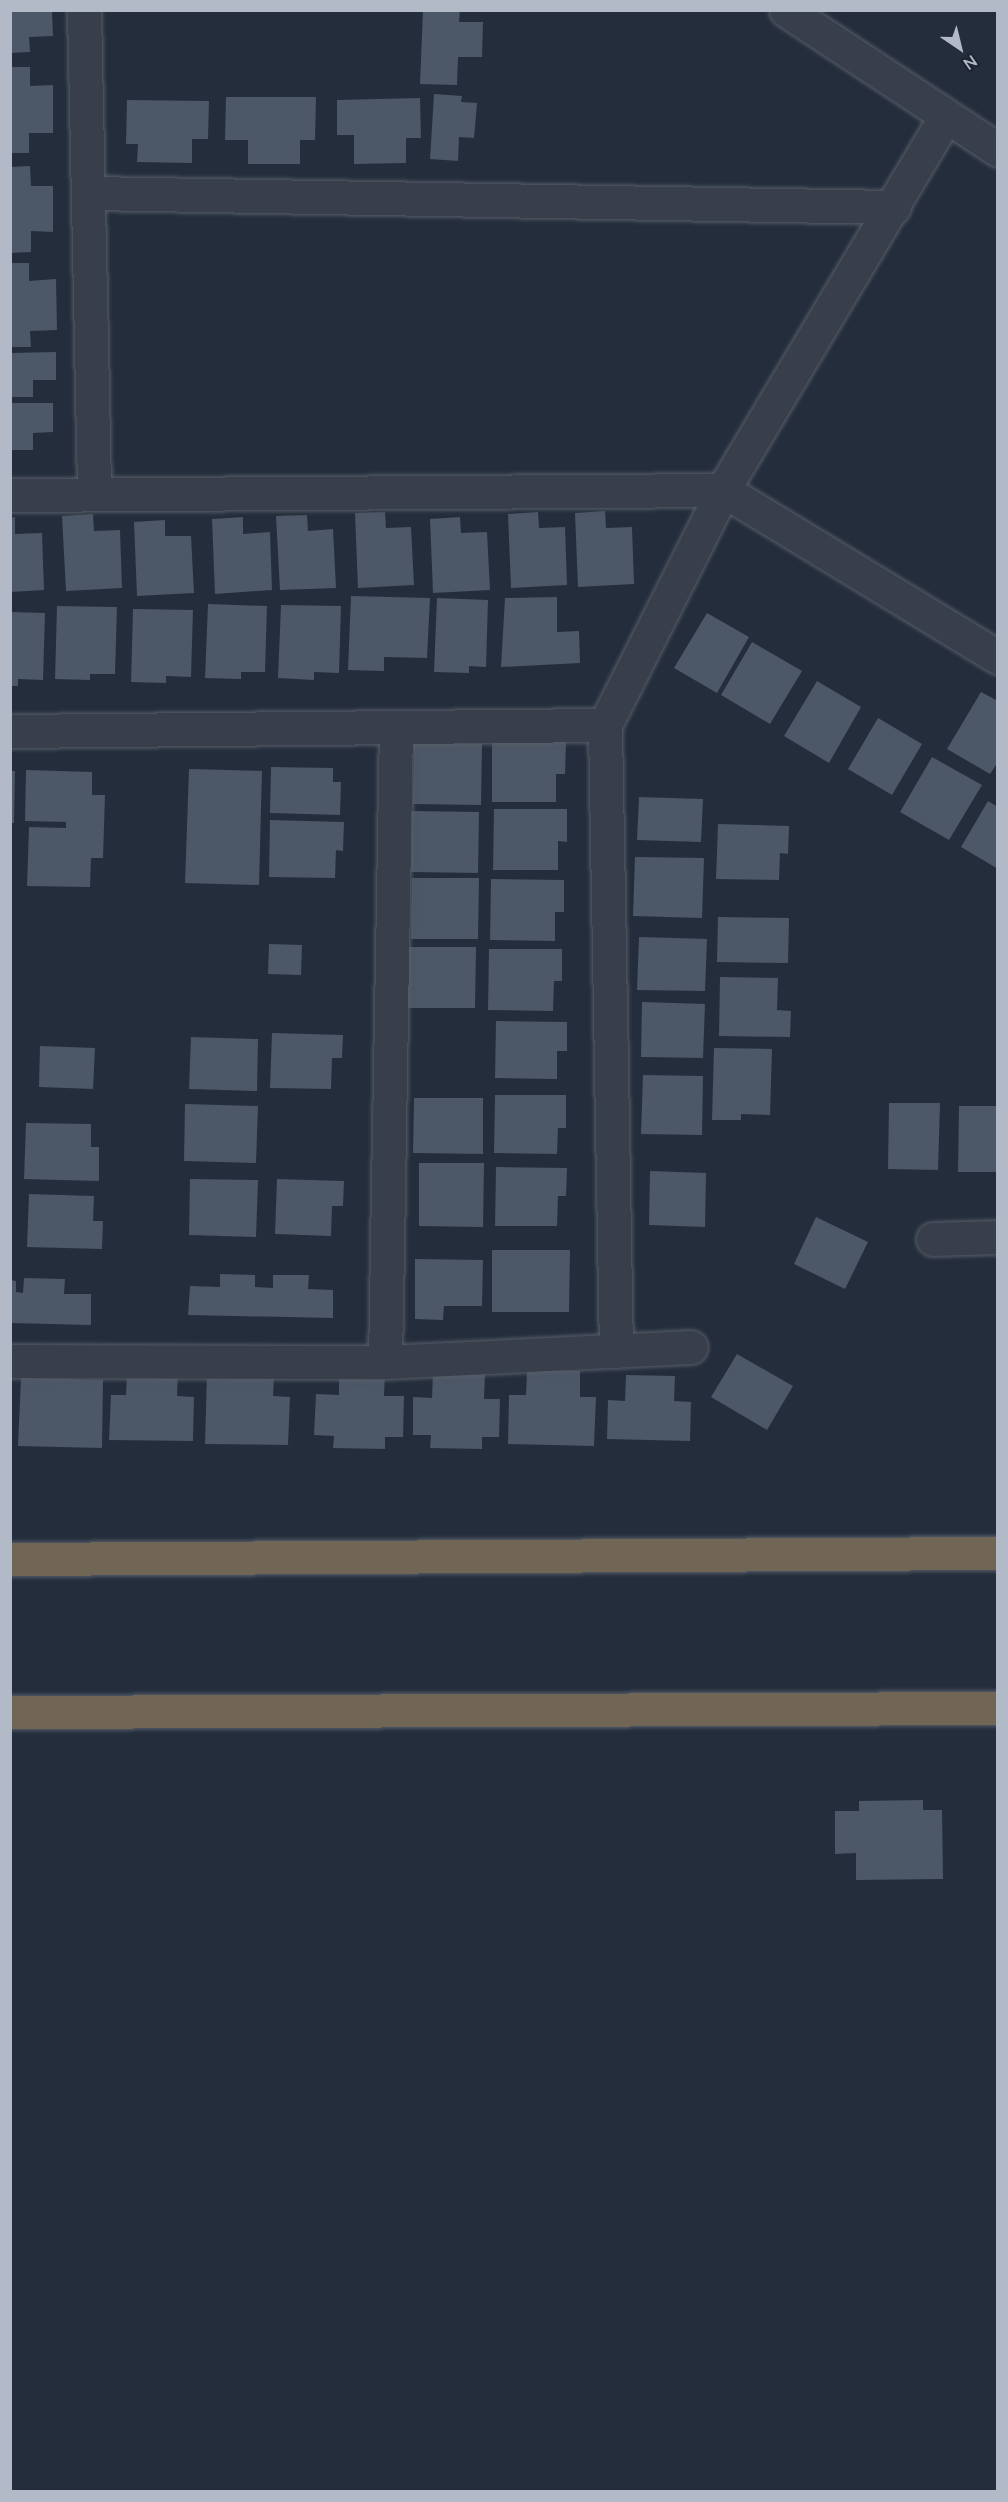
<!DOCTYPE html>
<html>
<head>
<meta charset="utf-8">
<style>
	body { margin:0 }
	#map { position:relative; width:1008px; height:2502px; overflow:hidden; background:#242d3b; font-family:Lato,sans-serif }
	div>[style] { position:absolute }
	.building>* { inset:0; background:#4c5767 }
	.roads { filter:drop-shadow(0 0 2px #565d69) drop-shadow(0 0 2px #565d69) }
	.street>* { height:33px; margin:-16.5px; padding:0 16.5px; transform-origin:16.5px; border-radius:16.5px; background:#383f4b }
	.highway>* { height:33px; margin:-16.5px; padding:0 16.5px; transform-origin:16.5px; border-radius:16.5px; background:#716655 }
	span { translate:-50% -50%; white-space:nowrap; text-align:center; line-height:1.15; -webkit-text-stroke:5px #1d2430; paint-order:stroke }
	.frame { position:absolute; inset:0; border:12px solid #b3bac7; pointer-events:none }
	.north { position:absolute; left:930px; top:18px; width:60px; height:60px; -webkit-text-stroke:4px #1d2430; paint-order:stroke; rotate:145deg; font-size:16px; font-weight:700; line-height:24px; text-align:center; color:#b3bac7 }
	.north::after { content:''; display:block; margin:auto; width:21px; height:27px; background:#b3bac7; clip-path:polygon(50% 0,100% 100%,50% 72%,0 100%) }
</style>
</head>
<body>
<div id="map">
	<div class="building">
		<i style="clip-path:polygon(10px 10px,52px 10px,53px 36px,29px 37px,30px 52px,10px 53px)"></i>
		<i style="clip-path:polygon(423px 10px,460px 10px,459px 22px,483px 22px,482px 57px,458px 57px,457px 85px,420px 84px)"></i>
		<i style="clip-path:polygon(10px 67px,30px 67px,30px 86px,53px 85px,53px 133px,29px 133px,29px 153px,10px 153px)"></i>
		<i style="clip-path:polygon(434px 94px,462px 96px,461px 102px,477px 103px,474px 138px,459px 137px,458px 161px,430px 159px)"></i>
		<i style="clip-path:polygon(226px 97px,316px 97px,315px 140px,300px 140px,300px 164px,248px 164px,248px 140px,225px 140px)"></i>
		<i style="clip-path:polygon(420px 98px,421px 138px,406px 138px,406px 163px,354px 164px,354px 135px,337px 135px,337px 100px)"></i>
		<i style="clip-path:polygon(127px 100px,209px 101px,208px 139px,192px 139px,192px 163px,137px 162px,138px 144px,126px 144px)"></i>
		<i style="clip-path:polygon(30px 166px,31px 186px,53px 186px,53px 232px,31px 231px,31px 252px,10px 253px,10px 167px)"></i>
		<i style="clip-path:polygon(10px 263px,29px 263px,29px 281px,56px 279px,57px 330px,30px 331px,31px 347px,10px 347px)"></i>
		<i style="clip-path:polygon(56px 352px,56px 380px,33px 380px,33px 397px,10px 397px,10px 353px)"></i>
		<i style="clip-path:polygon(10px 403px,53px 403px,53px 432px,33px 433px,33px 450px,10px 450px)"></i>
		<i style="clip-path:polygon(605px 511px,606px 528px,632px 527px,634px 584px,578px 587px,575px 513px)"></i>
		<i style="clip-path:polygon(385px 512px,386px 528px,411px 527px,414px 585px,358px 588px,355px 513px)"></i>
		<i style="clip-path:polygon(538px 512px,539px 528px,565px 527px,567px 585px,511px 588px,508px 514px)"></i>
		<i style="clip-path:polygon(93px 514px,94px 531px,120px 530px,122px 588px,66px 591px,62px 516px)"></i>
		<i style="clip-path:polygon(307px 515px,308px 531px,333px 529px,336px 588px,280px 590px,276px 516px)"></i>
		<i style="clip-path:polygon(15px 517px,15px 534px,42px 533px,44px 590px,10px 592px,10px 518px)"></i>
		<i style="clip-path:polygon(243px 517px,243px 534px,270px 532px,272px 590px,215px 594px,212px 519px)"></i>
		<i style="clip-path:polygon(460px 517px,461px 533px,487px 532px,490px 590px,433px 593px,430px 519px)"></i>
		<i style="clip-path:polygon(165px 520px,165px 536px,191px 536px,194px 593px,137px 596px,134px 522px)"></i>
		<i style="clip-path:polygon(351px 596px,430px 598px,427px 658px,384px 657px,384px 671px,348px 670px)"></i>
		<i style="clip-path:polygon(557px 597px,557px 632px,579px 631px,580px 663px,501px 667px,505px 598px)"></i>
		<i style="clip-path:polygon(437px 598px,488px 600px,486px 667px,469px 666px,469px 673px,434px 672px)"></i>
		<i style="clip-path:polygon(208px 604px,267px 606px,265px 672px,241px 672px,241px 679px,205px 678px)"></i>
		<i style="clip-path:polygon(281px 605px,341px 606px,339px 673px,314px 672px,314px 680px,278px 678px)"></i>
		<i style="clip-path:polygon(57px 606px,117px 607px,115px 674px,90px 674px,90px 680px,55px 679px)"></i>
		<i style="clip-path:polygon(133px 609px,193px 610px,191px 677px,166px 676px,166px 683px,131px 682px)"></i>
		<i style="clip-path:polygon(10px 612px,45px 613px,43px 680px,18px 679px,18px 686px,10px 686px)"></i>
		<i style="clip-path:polygon(707px 613px,749px 637px,717px 693px,674px 668px)"></i>
		<i style="clip-path:polygon(752px 642px,802px 671px,770px 724px,721px 695px)"></i>
		<i style="clip-path:polygon(817px 681px,861px 707px,829px 763px,784px 736px)"></i>
		<i style="clip-path:polygon(981px 692px,998px 701px,998px 762px,990px 774px,947px 749px)"></i>
		<i style="clip-path:polygon(878px 718px,922px 744px,892px 795px,848px 769px)"></i>
		<i style="clip-path:polygon(492px 741px,566px 742px,565px 774px,556px 774px,556px 802px,492px 802px)"></i>
		<i style="clip-path:polygon(414px 743px,482px 744px,481px 805px,413px 804px)"></i>
		<i style="clip-path:polygon(932px 757px,982px 785px,949px 840px,900px 812px)"></i>
		<i style="clip-path:polygon(271px 767px,333px 768px,333px 782px,341px 782px,340px 815px,270px 813px)"></i>
		<i style="clip-path:polygon(189px 769px,262px 771px,259px 885px,185px 883px)"></i>
		<i style="clip-path:polygon(26px 770px,92px 772px,92px 795px,105px 795px,103px 858px,91px 858px,90px 887px,27px 886px,29px 827px,66px 828px,66px 822px,25px 821px)"></i>
		<i style="clip-path:polygon(10px 771px,15px 771px,14px 823px,10px 823px)"></i>
		<i style="clip-path:polygon(639px 797px,703px 799px,701px 842px,637px 840px)"></i>
		<i style="clip-path:polygon(988px 801px,998px 807px,998px 869px,961px 847px)"></i>
		<i style="clip-path:polygon(494px 809px,567px 809px,567px 842px,558px 841px,558px 870px,493px 870px)"></i>
		<i style="clip-path:polygon(412px 811px,479px 812px,478px 873px,411px 872px)"></i>
		<i style="clip-path:polygon(270px 820px,344px 822px,343px 851px,336px 850px,335px 878px,269px 877px)"></i>
		<i style="clip-path:polygon(718px 824px,789px 826px,788px 854px,780px 853px,779px 880px,716px 879px)"></i>
		<i style="clip-path:polygon(635px 857px,704px 858px,702px 918px,633px 916px)"></i>
		<i style="clip-path:polygon(412px 878px,479px 878px,478px 939px,411px 939px)"></i>
		<i style="clip-path:polygon(491px 879px,564px 880px,564px 912px,555px 912px,555px 941px,490px 940px)"></i>
		<i style="clip-path:polygon(718px 917px,789px 918px,788px 963px,717px 962px)"></i>
		<i style="clip-path:polygon(639px 937px,707px 939px,705px 991px,637px 990px)"></i>
		<i style="clip-path:polygon(269px 944px,302px 945px,301px 975px,268px 974px)"></i>
		<i style="clip-path:polygon(409px 947px,476px 947px,475px 1008px,408px 1008px)"></i>
		<i style="clip-path:polygon(489px 949px,562px 949px,562px 981px,554px 981px,553px 1011px,488px 1010px)"></i>
		<i style="clip-path:polygon(720px 977px,778px 978px,777px 1010px,791px 1011px,790px 1037px,719px 1036px)"></i>
		<i style="clip-path:polygon(642px 1002px,705px 1004px,703px 1058px,641px 1057px)"></i>
		<i style="clip-path:polygon(496px 1021px,567px 1022px,567px 1051px,557px 1051px,557px 1079px,495px 1078px)"></i>
		<i style="clip-path:polygon(272px 1033px,343px 1035px,342px 1058px,332px 1058px,331px 1089px,270px 1088px)"></i>
		<i style="clip-path:polygon(191px 1037px,258px 1039px,257px 1091px,189px 1089px)"></i>
		<i style="clip-path:polygon(40px 1046px,95px 1048px,93px 1089px,39px 1087px)"></i>
		<i style="clip-path:polygon(714px 1048px,772px 1049px,770px 1115px,741px 1114px,741px 1120px,712px 1120px)"></i>
		<i style="clip-path:polygon(643px 1075px,703px 1076px,702px 1135px,641px 1134px)"></i>
		<i style="clip-path:polygon(495px 1095px,566px 1095px,566px 1128px,558px 1128px,557px 1154px,494px 1153px)"></i>
		<i style="clip-path:polygon(414px 1098px,483px 1098px,483px 1154px,413px 1153px)"></i>
		<i style="clip-path:polygon(889px 1103px,940px 1103px,938px 1170px,888px 1169px)"></i>
		<i style="clip-path:polygon(185px 1104px,258px 1106px,256px 1163px,184px 1161px)"></i>
		<i style="clip-path:polygon(959px 1106px,998px 1106px,998px 1172px,958px 1172px)"></i>
		<i style="clip-path:polygon(26px 1123px,91px 1124px,91px 1147px,99px 1147px,99px 1181px,24px 1179px)"></i>
		<i style="clip-path:polygon(419px 1163px,484px 1163px,483px 1227px,419px 1226px)"></i>
		<i style="clip-path:polygon(496px 1167px,567px 1168px,566px 1196px,558px 1196px,557px 1226px,495px 1226px)"></i>
		<i style="clip-path:polygon(650px 1171px,706px 1173px,705px 1227px,649px 1225px)"></i>
		<i style="clip-path:polygon(190px 1179px,258px 1180px,256px 1237px,189px 1235px)"></i>
		<i style="clip-path:polygon(277px 1179px,344px 1181px,343px 1206px,332px 1206px,331px 1236px,275px 1234px)"></i>
		<i style="clip-path:polygon(29px 1194px,94px 1196px,93px 1221px,103px 1221px,102px 1249px,27px 1247px)"></i>
		<i style="clip-path:polygon(816px 1217px,868px 1242px,845px 1289px,794px 1264px)"></i>
		<i style="clip-path:polygon(492px 1250px,570px 1250px,569px 1312px,492px 1312px)"></i>
		<i style="clip-path:polygon(415px 1259px,483px 1260px,482px 1306px,444px 1306px,443px 1320px,415px 1319px)"></i>
		<i style="clip-path:polygon(220px 1274px,255px 1275px,255px 1287px,273px 1288px,273px 1275px,309px 1275px,308px 1289px,333px 1290px,333px 1318px,188px 1315px,190px 1286px,220px 1287px)"></i>
		<i style="clip-path:polygon(24px 1278px,65px 1279px,64px 1294px,91px 1294px,91px 1325px,10px 1323px,10px 1280px,16px 1281px,16px 1292px,23px 1293px)"></i>
		<i style="clip-path:polygon(737px 1354px,793px 1386px,767px 1430px,711px 1397px)"></i>
		<i style="clip-path:polygon(527px 1370px,580px 1371px,580px 1397px,596px 1397px,594px 1446px,508px 1444px,509px 1395px,526px 1395px)"></i>
		<i style="clip-path:polygon(339px 1371px,385px 1372px,384px 1396px,404px 1396px,403px 1437px,385px 1437px,385px 1449px,333px 1448px,334px 1436px,314px 1435px,316px 1394px,339px 1395px)"></i>
		<i style="clip-path:polygon(433px 1371px,485px 1373px,484px 1399px,500px 1399px,499px 1437px,482px 1437px,482px 1449px,430px 1448px,431px 1435px,413px 1435px,413px 1397px,432px 1398px)"></i>
		<i style="clip-path:polygon(127px 1373px,178px 1374px,177px 1396px,194px 1397px,193px 1441px,109px 1440px,111px 1395px,126px 1395px)"></i>
		<i style="clip-path:polygon(207px 1374px,274px 1376px,273px 1396px,290px 1397px,288px 1445px,205px 1444px)"></i>
		<i style="clip-path:polygon(626px 1375px,675px 1376px,674px 1401px,691px 1402px,690px 1441px,607px 1439px,608px 1400px,625px 1401px)"></i>
		<i style="clip-path:polygon(21px 1378px,103px 1380px,102px 1448px,18px 1446px)"></i>
		<i style="clip-path:polygon(923px 1800px,923px 1810px,942px 1810px,943px 1879px,856px 1880px,856px 1853px,835px 1854px,835px 1811px,859px 1811px,859px 1801px)"></i>
	</div>
	<div class="roads">
		<div class="street">
			<i style="left:84px;top:10px;width:484px;rotate:88.8deg"></i>
			<i style="left:786px;top:10px;width:254px;rotate:33.4deg"></i>
			<i style="left:90px;top:193px;width:804px;rotate:1deg"></i>
			<i style="left:10px;top:495px;width:713px;rotate:-0.4deg"></i>
			<i style="left:723px;top:490px;width:322px;rotate:31.3deg"></i>
			<i style="left:10px;top:731px;width:595px;rotate:-0.58deg"></i>
			<i style="left:933px;top:1239px;width:65px;rotate:-1.8deg"></i>
			<i style="left:616px;top:1351px;width:626px;rotate:-91.01deg"></i>
			<i style="left:605px;top:725px;width:263px;rotate:-63.3deg"></i>
			<i style="left:723px;top:490px;width:435px;rotate:-59.2deg"></i>
			<i style="left:10px;top:1361px;width:375px;rotate:0.2deg"></i>
			<i style="left:385px;top:1362px;width:306px;rotate:-2.8deg"></i>
			<i style="left:385px;top:1362px;width:635px;rotate:-89.01deg"></i>
		</div>
		<div class="highway">
			<i style="left:10px;top:1559px;width:988px;rotate:-0.35deg"></i>
			<i style="left:10px;top:1712px;width:988px;rotate:-0.23deg"></i>
		</div>
	</div>
	<div class="frame"></div>
	<div class="north">N</div>
</div>
</body>
</html>
